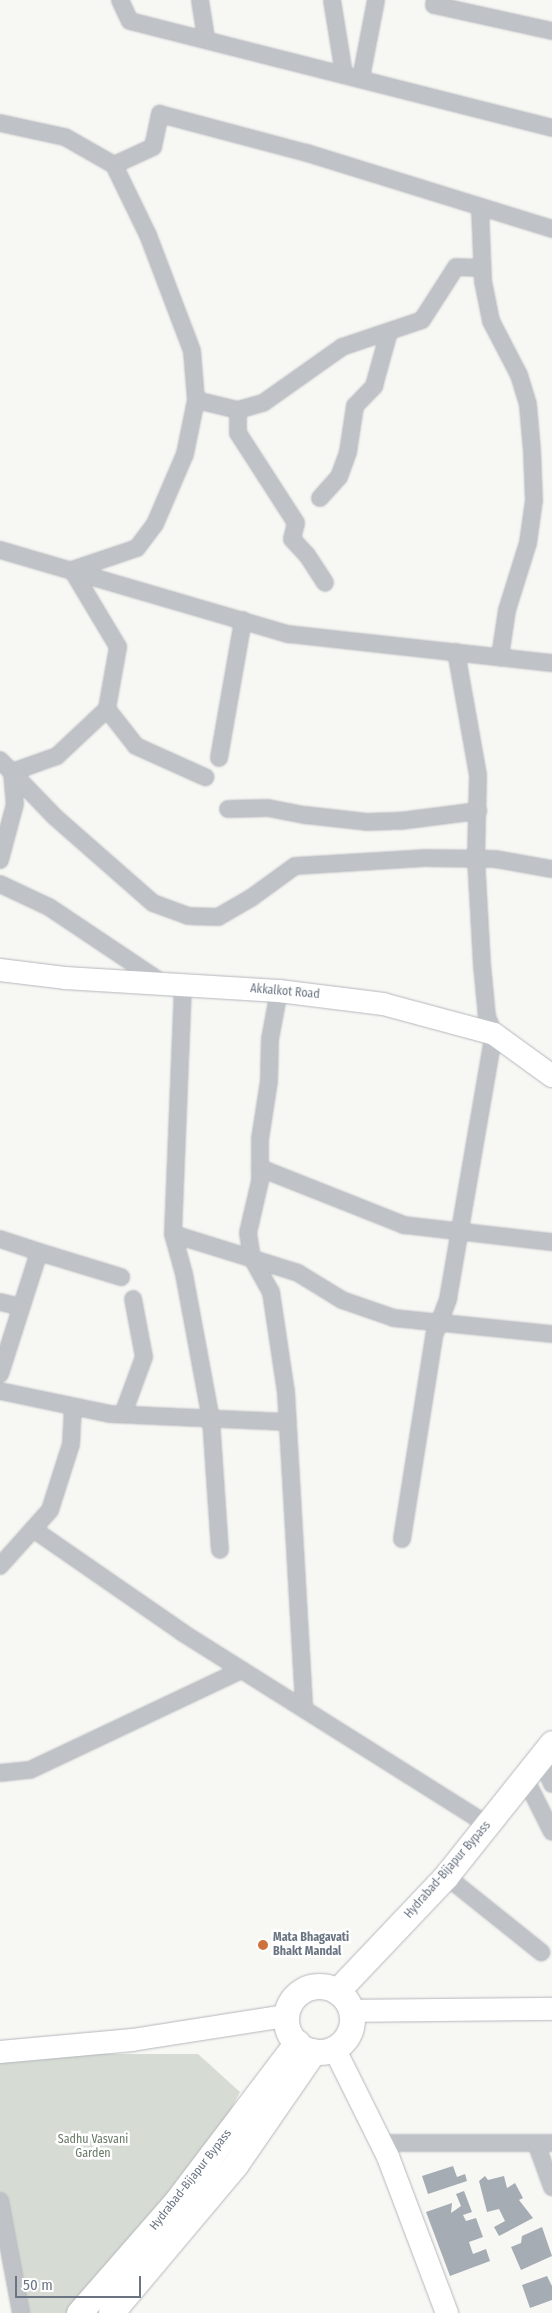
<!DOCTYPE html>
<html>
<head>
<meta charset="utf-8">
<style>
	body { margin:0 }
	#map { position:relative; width:552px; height:2313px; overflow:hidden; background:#f7f7f4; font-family:"Fira Sans Condensed",sans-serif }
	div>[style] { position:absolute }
	.green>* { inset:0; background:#d6dbd4 }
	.building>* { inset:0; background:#a6acb3 }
	.roads { filter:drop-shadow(0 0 1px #b4b7bc) drop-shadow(0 0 1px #b4b7bc) }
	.street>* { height:16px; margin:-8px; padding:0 8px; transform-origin:8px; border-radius:8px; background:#bfc2c6 }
	.secondary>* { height:22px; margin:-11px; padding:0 11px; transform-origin:11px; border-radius:11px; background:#fff }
	.primary>* { height:25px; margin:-12.5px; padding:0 12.5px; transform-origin:12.5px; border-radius:12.5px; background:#fff }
	.primary>.ring { margin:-12.5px; padding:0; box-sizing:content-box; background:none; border:25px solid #fff; border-radius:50% }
	.dots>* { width:14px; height:14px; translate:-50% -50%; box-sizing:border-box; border:2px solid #fff; border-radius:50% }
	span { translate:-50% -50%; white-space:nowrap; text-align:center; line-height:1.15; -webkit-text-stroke:5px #fff; paint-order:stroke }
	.street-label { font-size:12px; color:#6a7482 }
	.poi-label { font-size:12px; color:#6a7482; font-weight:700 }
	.left { translate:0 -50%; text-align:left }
	.park-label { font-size:12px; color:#697a68 }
	.scale { position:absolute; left:15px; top:2276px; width:126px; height:22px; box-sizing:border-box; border:2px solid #6a7482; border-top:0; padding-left:6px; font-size:15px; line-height:18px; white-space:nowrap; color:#6a7482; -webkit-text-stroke:4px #fff; paint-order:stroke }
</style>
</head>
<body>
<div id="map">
	<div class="green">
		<i style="clip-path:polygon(0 2054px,198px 2054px,240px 2092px,210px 2150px,76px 2313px,25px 2313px,0 2236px)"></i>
	</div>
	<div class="building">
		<i style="clip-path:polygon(453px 2166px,457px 2177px,465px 2174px,467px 2181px,428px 2194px,422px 2176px)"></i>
		<i style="clip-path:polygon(485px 2176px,488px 2180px,504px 2176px,507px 2188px,515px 2183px,523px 2198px,519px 2200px,533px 2218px,499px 2236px,494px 2227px,505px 2221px,499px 2209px,487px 2212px,479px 2181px)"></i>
		<i style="clip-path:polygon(464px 2191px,472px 2212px,463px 2215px,466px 2221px,476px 2218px,483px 2237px,469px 2242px,473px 2254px,486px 2249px,490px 2261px,450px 2276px,426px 2212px,452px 2203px,451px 2213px,461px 2206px,456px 2194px)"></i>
		<i style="clip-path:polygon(542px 2227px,552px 2256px,521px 2270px,511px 2247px,521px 2243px,522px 2236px)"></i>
		<i style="clip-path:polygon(547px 2276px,552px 2286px,552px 2300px,530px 2308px,522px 2285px)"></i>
	</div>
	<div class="roads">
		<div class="street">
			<i style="left:120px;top:0;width:23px;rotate:65deg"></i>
			<i style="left:130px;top:21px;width:435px;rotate:14.2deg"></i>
			<i style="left:200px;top:0;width:38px;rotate:81deg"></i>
			<i style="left:332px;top:0;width:75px;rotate:80.8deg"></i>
			<i style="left:435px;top:0;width:5px;rotate:101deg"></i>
			<i style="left:434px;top:5px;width:121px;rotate:12.4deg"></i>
			<i style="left:361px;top:78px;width:79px;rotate:-79.1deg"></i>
			<i style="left:0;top:123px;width:66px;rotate:12.2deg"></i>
			<i style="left:65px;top:137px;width:56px;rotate:29.7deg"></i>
			<i style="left:114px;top:165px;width:78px;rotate:64.1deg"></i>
			<i style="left:148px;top:235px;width:124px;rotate:69.2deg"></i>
			<i style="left:192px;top:351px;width:49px;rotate:85.3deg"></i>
			<i style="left:196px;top:400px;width:55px;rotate:101.5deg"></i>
			<i style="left:185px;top:454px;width:76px;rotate:113.2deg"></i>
			<i style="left:155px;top:524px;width:30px;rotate:127deg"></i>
			<i style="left:137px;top:548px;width:69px;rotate:161.3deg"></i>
			<i style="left:72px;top:570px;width:90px;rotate:59.1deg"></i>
			<i style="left:118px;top:647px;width:63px;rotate:100.1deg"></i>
			<i style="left:107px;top:709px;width:69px;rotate:136.8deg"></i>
			<i style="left:57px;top:756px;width:48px;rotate:160.4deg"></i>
			<i style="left:12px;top:772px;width:32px;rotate:85deg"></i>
			<i style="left:15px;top:804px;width:58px;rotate:105deg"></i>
			<i style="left:114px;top:165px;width:43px;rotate:-24.8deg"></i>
			<i style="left:153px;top:147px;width:34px;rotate:-78deg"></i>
			<i style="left:160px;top:114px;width:152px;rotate:14.9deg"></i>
			<i style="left:307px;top:153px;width:257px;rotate:17.2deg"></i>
			<i style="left:480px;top:207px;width:74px;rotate:87.7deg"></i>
			<i style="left:483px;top:281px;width:41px;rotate:78.7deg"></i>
			<i style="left:491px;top:321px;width:61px;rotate:62.6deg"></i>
			<i style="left:519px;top:375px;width:31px;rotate:73deg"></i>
			<i style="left:528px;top:405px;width:46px;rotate:85deg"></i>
			<i style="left:532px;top:451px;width:49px;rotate:87.7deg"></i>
			<i style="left:534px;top:500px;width:43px;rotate:97.9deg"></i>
			<i style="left:528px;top:543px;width:70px;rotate:107.4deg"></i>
			<i style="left:507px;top:610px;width:48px;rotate:98.5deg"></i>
			<i style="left:196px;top:400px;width:43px;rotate:13.4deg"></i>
			<i style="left:238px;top:410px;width:26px;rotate:-16deg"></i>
			<i style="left:263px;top:403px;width:97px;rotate:-35.3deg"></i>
			<i style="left:342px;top:347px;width:84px;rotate:-18.6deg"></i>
			<i style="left:422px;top:320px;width:63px;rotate:-57.3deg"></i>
			<i style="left:456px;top:267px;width:26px;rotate:2deg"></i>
			<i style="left:238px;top:410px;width:23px;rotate:90deg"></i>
			<i style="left:238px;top:433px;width:107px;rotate:57.2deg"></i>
			<i style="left:296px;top:523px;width:16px;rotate:104deg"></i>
			<i style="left:292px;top:539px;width:22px;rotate:47deg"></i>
			<i style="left:307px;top:555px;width:33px;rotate:57deg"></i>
			<i style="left:320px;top:498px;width:28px;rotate:-48deg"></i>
			<i style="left:339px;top:477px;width:27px;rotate:-70deg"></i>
			<i style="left:348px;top:452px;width:47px;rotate:-81.3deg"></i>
			<i style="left:355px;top:406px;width:28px;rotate:-46deg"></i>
			<i style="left:374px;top:386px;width:56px;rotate:-74.5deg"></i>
			<i style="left:0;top:550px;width:300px;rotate:16.3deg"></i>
			<i style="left:288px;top:634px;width:266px;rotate:6.3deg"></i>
			<i style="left:107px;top:709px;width:47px;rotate:51.9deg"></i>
			<i style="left:136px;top:746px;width:76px;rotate:24.2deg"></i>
			<i style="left:219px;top:758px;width:140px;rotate:-80.1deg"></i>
			<i style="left:0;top:760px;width:79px;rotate:46deg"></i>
			<i style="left:55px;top:817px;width:130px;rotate:41.3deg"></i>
			<i style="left:153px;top:903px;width:37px;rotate:20deg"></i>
			<i style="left:188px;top:916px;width:30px;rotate:2deg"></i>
			<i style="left:218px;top:917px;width:38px;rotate:-30deg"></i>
			<i style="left:251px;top:898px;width:54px;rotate:-36deg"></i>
			<i style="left:295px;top:866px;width:129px;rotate:-3.5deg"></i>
			<i style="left:424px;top:858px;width:71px;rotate:0.8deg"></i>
			<i style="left:495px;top:859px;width:58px;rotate:10deg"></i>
			<i style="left:228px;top:809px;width:40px;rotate:-1.4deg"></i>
			<i style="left:268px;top:808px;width:38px;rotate:11deg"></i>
			<i style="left:305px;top:815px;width:62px;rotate:6.4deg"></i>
			<i style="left:367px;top:822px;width:33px;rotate:-2deg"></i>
			<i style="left:400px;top:821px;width:79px;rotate:-7.3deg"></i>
			<i style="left:0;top:884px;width:54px;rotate:25.1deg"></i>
			<i style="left:49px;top:907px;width:138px;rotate:33.8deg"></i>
			<i style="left:183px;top:985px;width:249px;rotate:92.3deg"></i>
			<i style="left:173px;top:1234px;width:41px;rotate:74.6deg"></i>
			<i style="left:184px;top:1274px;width:147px;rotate:79.5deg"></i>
			<i style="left:211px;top:1419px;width:131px;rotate:86.1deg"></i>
			<i style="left:279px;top:991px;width:49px;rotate:100.6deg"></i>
			<i style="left:270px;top:1039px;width:42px;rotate:91.4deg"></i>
			<i style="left:269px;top:1081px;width:59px;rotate:98.8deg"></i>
			<i style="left:260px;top:1139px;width:42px;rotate:90deg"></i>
			<i style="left:260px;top:1181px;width:53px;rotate:103deg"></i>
			<i style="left:248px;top:1233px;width:25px;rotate:81deg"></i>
			<i style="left:252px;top:1258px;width:39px;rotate:61deg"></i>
			<i style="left:271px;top:1292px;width:101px;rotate:81.5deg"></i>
			<i style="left:286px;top:1392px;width:317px;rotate:86.7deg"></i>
			<i style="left:260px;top:1168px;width:155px;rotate:21.6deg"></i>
			<i style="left:404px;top:1225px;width:149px;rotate:6.6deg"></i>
			<i style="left:173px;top:1234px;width:131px;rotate:17.3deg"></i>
			<i style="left:298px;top:1273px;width:52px;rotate:31.5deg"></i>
			<i style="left:342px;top:1300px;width:55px;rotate:19.1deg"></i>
			<i style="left:394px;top:1318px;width:159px;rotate:5.8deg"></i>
			<i style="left:0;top:1239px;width:41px;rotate:18.4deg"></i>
			<i style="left:39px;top:1252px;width:128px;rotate:107.7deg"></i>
			<i style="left:39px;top:1252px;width:86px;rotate:17deg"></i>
			<i style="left:0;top:1302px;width:22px;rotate:13deg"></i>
			<i style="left:0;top:1391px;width:112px;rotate:11.8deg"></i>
			<i style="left:110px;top:1414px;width:178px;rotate:2.6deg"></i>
			<i style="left:123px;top:1414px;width:61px;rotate:-69.8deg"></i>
			<i style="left:144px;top:1357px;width:59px;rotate:-100.7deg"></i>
			<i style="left:33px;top:1529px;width:183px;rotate:34.7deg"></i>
			<i style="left:183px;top:1633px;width:360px;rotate:32.2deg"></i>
			<i style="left:402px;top:1539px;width:206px;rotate:-81deg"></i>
			<i style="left:434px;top:1336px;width:40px;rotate:-69deg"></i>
			<i style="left:448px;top:1299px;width:269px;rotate:-80.2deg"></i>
			<i style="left:494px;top:1034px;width:18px;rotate:-112deg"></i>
			<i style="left:487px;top:1017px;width:52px;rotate:-95.5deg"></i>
			<i style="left:482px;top:965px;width:106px;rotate:-93.2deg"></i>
			<i style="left:476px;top:859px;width:84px;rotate:-88.6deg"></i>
			<i style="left:478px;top:775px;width:125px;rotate:-100.1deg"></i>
			<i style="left:0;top:1566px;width:75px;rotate:-48.2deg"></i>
			<i style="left:50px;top:1510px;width:69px;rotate:-72.3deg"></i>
			<i style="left:71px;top:1444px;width:36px;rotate:-87deg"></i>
			<i style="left:541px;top:1758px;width:28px;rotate:67deg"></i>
			<i style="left:0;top:1773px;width:30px;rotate:-6deg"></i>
			<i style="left:30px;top:1770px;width:234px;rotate:-25.3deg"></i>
			<i style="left:525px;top:1778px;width:60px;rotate:63.4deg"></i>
			<i style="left:446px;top:1876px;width:122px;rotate:38.7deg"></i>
			<i style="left:382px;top:2143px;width:170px"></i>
			<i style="left:536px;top:2143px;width:47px;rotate:70deg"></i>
			<i style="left:0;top:2201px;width:114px;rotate:79.4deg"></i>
		</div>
		<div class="secondary">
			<i style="left:0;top:970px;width:65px;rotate:7deg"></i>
			<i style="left:65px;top:978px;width:214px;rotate:3.5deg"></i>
			<i style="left:279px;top:991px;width:105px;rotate:7.1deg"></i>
			<i style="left:383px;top:1004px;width:115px;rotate:15.1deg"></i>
			<i style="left:494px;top:1034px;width:72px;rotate:35.9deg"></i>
			<i style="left:351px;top:2011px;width:201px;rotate:-0.6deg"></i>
			<i style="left:334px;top:2048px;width:122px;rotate:63.6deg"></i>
			<i style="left:388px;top:2157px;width:167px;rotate:69.3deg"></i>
			<i style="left:0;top:2052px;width:133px;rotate:-5.2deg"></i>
			<i style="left:132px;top:2040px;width:156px;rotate:-8.9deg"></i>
		</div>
		<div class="primary">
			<i class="ring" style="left:286px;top:1986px;width:41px;height:41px"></i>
			<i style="left:337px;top:1991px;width:158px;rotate:-46.5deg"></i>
			<i style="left:446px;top:1876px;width:170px;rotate:-51.4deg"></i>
			<i style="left:79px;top:2313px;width:146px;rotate:-48.9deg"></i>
			<i style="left:175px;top:2203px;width:202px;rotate:-52.8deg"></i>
			<i style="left:111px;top:2313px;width:194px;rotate:-50deg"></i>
			<i style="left:236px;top:2164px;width:137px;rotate:-55.4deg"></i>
		</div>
	</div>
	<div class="dots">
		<i style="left:263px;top:1945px;background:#ce723d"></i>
	</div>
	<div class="street-label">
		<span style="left:285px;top:992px;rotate:5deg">Akkalkot Road</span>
		<span style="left:448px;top:1870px;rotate:-49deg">Hydrabad-Bijapur Bypass</span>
		<span style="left:191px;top:2180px;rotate:-52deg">Hydrabad-Bijapur Bypass</span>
	</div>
	<div class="poi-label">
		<span class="left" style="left:273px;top:1945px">Mata Bhagavati<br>Bhakt Mandal</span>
	</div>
	<div class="park-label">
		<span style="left:93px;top:2147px">Sadhu Vasvani<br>Garden</span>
	</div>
	<div class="scale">50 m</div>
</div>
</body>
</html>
